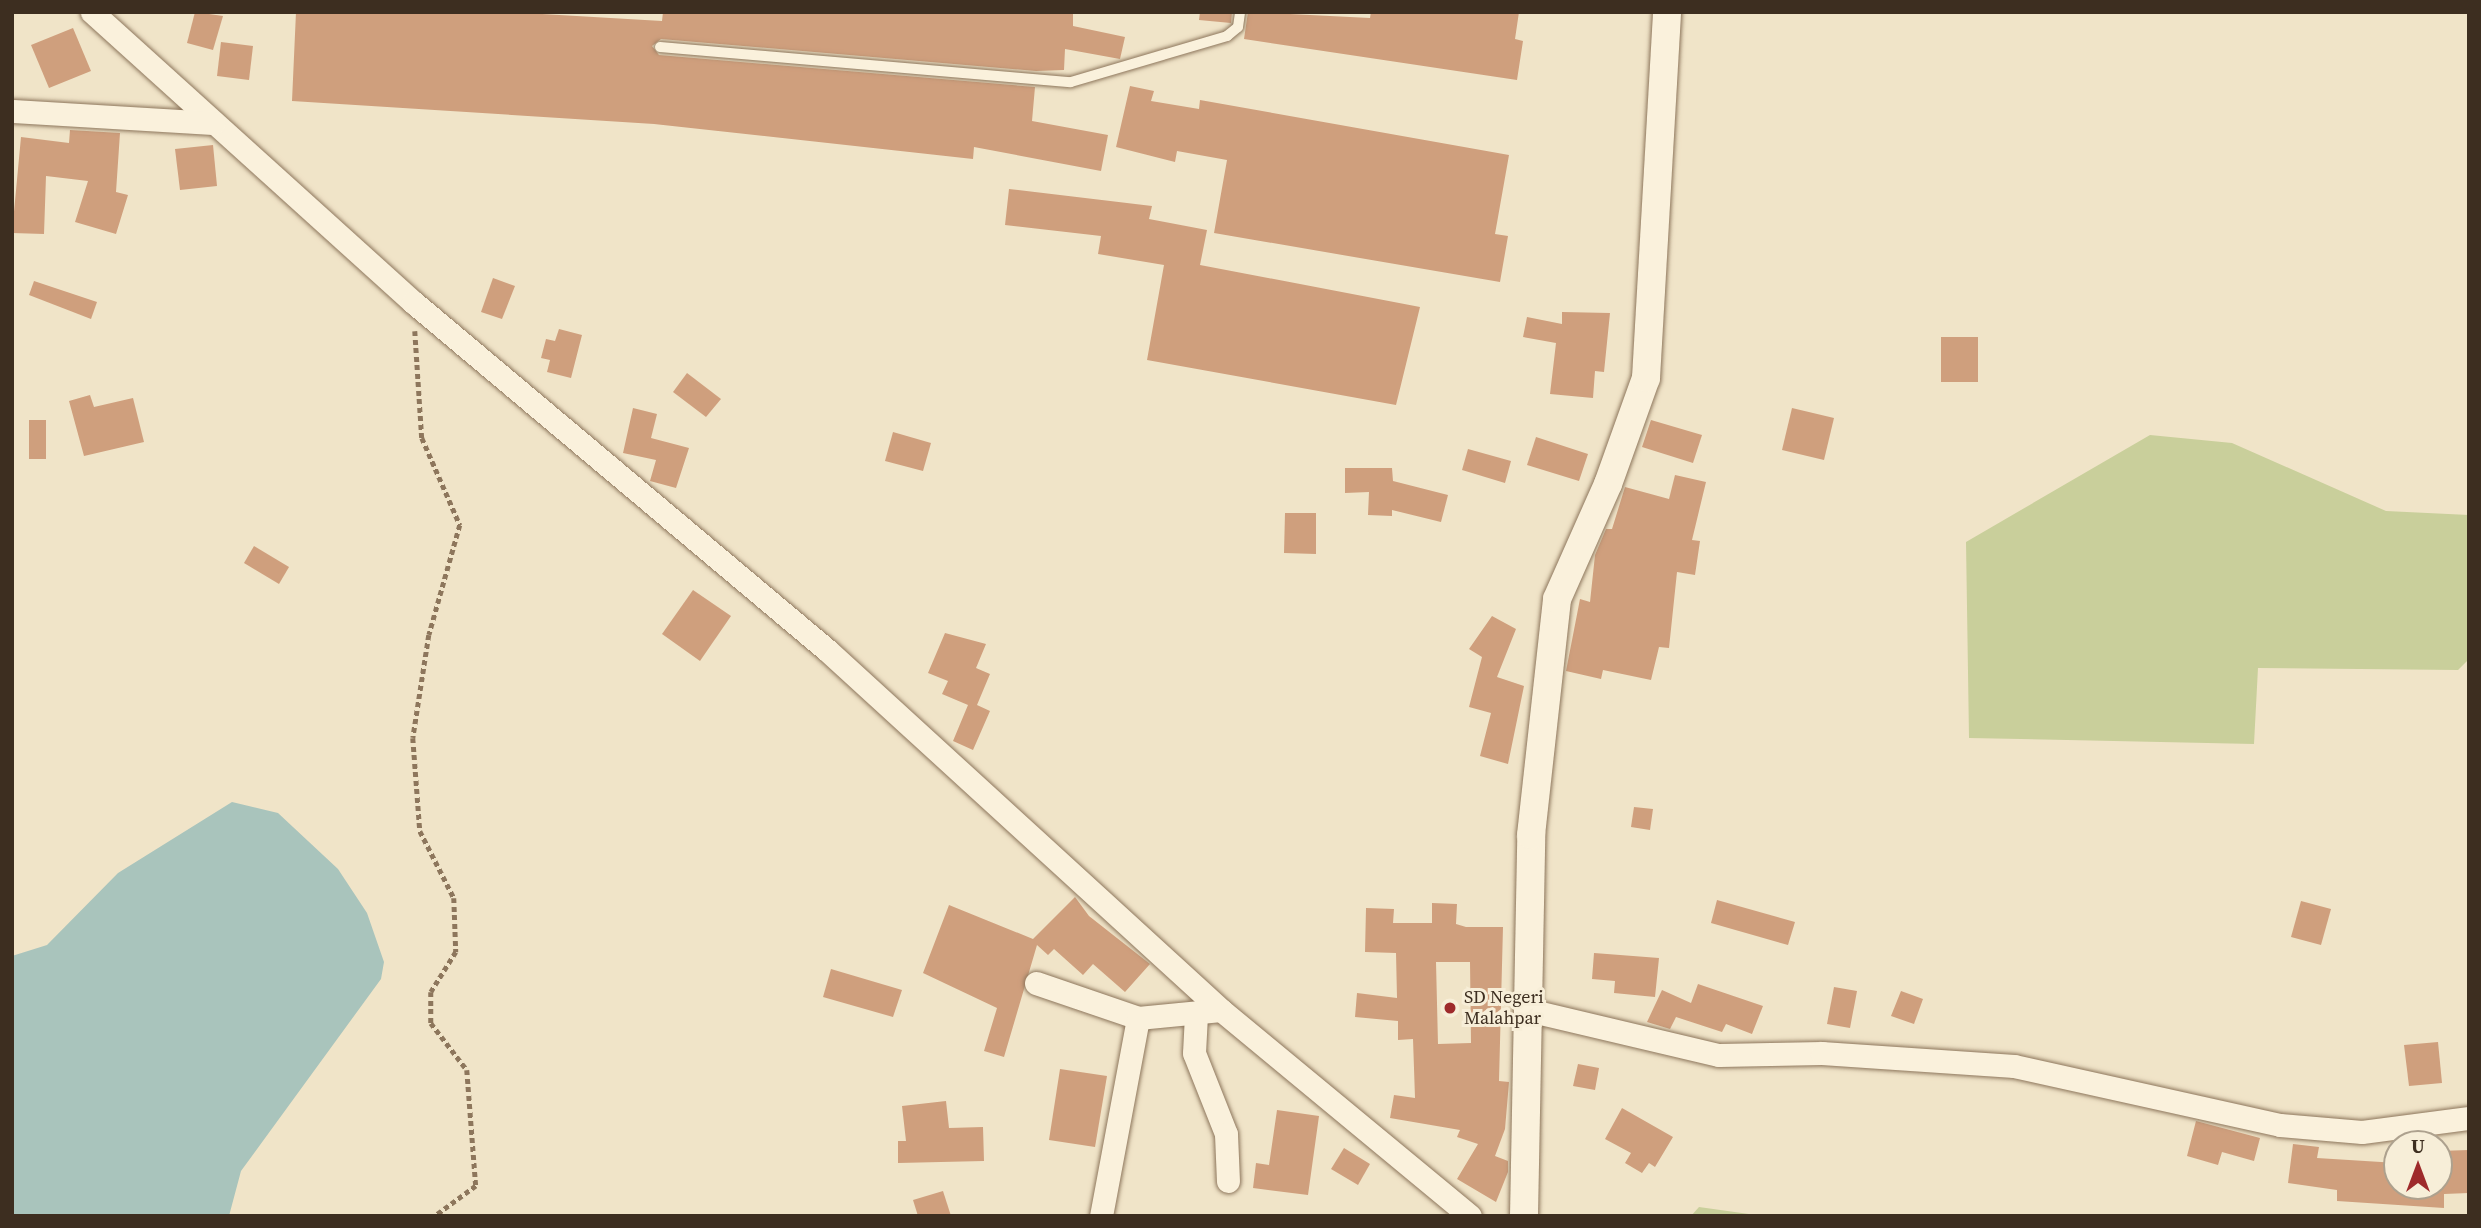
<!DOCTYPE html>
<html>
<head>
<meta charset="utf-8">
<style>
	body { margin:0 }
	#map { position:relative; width:2481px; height:1228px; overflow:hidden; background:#f0e4c8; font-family:"Source Serif 4",serif }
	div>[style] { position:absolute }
	.green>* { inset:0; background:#c9cf9b }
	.water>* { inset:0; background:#a9c4bc }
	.building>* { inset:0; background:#cf9f7d }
	.path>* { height:4.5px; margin-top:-2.25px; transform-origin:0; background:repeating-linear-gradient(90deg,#8d765c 0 5px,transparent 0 8.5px) }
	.roads { filter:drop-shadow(0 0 2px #8d765c) drop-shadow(0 0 2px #8d765c) }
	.service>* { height:10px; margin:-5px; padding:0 5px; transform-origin:5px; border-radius:5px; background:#faf1dc }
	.minor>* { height:23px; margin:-11.5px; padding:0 11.5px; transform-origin:11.5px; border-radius:11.5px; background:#faf1dc }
	.tertiary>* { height:28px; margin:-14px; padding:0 14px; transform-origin:14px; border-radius:14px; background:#faf1dc }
	.dots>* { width:19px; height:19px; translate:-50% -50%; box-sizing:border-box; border:4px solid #f7eed8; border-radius:50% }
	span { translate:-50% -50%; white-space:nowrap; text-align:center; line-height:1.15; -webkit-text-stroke:6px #f7eed8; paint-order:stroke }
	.poi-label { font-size:18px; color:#3d2e20 }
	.left { translate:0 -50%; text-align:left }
	.frame { position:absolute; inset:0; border:14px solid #3d2e20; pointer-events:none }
	.north { position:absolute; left:2383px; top:1130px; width:70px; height:70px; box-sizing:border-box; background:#f7eed8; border:2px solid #ada18e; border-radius:50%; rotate:0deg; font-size:19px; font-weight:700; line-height:28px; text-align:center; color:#3d2e20 }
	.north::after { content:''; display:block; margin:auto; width:24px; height:32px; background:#9e2a2b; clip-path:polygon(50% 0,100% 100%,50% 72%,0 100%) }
</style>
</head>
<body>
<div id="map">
	<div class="green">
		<i style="clip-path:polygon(2150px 435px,2232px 443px,2386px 511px,2469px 515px,2469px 659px,2458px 670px,2258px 668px,2254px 744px,1969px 738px,1966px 542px)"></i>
		<i style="clip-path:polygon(1699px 1207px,1763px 1216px,1691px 1216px)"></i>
	</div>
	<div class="water">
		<i style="clip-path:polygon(232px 802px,278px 813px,338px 869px,367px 913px,384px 962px,381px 979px,241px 1171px,229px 1216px,12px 1216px,12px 956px,47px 945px,118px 873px)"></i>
	</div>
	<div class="building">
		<i style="clip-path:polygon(195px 12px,223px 16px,213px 50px,187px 43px)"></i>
		<i style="clip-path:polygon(296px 12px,507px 12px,662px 21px,663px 12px,1073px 12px,1073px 26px,1125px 37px,1120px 59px,1065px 49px,1064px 70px,1036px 71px,661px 39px,652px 46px,659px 55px,1035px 87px,1032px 121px,1108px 135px,1101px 171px,974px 147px,973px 159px,654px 124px,292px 101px)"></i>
		<i style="clip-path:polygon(1200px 12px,1232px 12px,1231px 23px,1199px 20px)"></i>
		<i style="clip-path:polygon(1248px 12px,1370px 18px,1371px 12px,1519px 12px,1515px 39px,1523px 41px,1517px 80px,1244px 39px)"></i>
		<i style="clip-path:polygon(73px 28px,91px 71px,49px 88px,31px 45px)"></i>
		<i style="clip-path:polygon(221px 42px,253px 46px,249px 80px,217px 76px)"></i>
		<i style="clip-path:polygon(1130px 86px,1154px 91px,1151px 101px,1199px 109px,1200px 100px,1509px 155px,1495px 234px,1508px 236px,1500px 282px,1214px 233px,1227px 160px,1177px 151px,1175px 162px,1116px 147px)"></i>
		<i style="clip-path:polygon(70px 130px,120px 133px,116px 192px,128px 195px,116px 234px,75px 222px,88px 181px,46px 176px,44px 234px,12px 233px,21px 137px,69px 143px)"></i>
		<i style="clip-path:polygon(213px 145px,217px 186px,180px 190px,175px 149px)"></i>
		<i style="clip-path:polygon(1009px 189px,1152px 206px,1149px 219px,1207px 230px,1200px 265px,1420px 307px,1396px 405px,1147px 360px,1164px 265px,1098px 254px,1101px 236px,1005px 225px)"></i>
		<i style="clip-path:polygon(493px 278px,515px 286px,502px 319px,481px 312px)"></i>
		<i style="clip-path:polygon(34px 281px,97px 302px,91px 319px,29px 295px)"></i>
		<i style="clip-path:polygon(1562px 312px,1610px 313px,1604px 372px,1595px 371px,1593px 398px,1550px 394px,1556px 343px,1523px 337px,1527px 317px,1562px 324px)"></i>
		<i style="clip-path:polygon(559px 329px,582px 335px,571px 378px,547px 372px,550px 360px,541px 358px,546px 339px,555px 341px)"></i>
		<i style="clip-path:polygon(1941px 337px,1978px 337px,1978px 382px,1941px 382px)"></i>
		<i style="clip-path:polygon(687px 373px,721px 399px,706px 417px,673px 392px)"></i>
		<i style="clip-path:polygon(90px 395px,94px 407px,133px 398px,144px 442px,84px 456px,69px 401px)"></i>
		<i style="clip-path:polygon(633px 408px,657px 414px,651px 438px,689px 448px,676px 488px,650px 481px,656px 460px,623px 453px)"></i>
		<i style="clip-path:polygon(1792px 408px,1834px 418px,1824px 460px,1782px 450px)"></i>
		<i style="clip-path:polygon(29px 420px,46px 420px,46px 459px,29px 459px)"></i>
		<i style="clip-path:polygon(1651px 420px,1702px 435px,1693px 463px,1642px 447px)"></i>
		<i style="clip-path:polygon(893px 432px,931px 443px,923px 471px,885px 461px)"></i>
		<i style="clip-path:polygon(1536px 437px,1588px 454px,1579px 481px,1527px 465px)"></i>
		<i style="clip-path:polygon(1468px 449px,1511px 461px,1505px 483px,1462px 470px)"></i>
		<i style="clip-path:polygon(1345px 468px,1392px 468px,1393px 481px,1448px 495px,1441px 522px,1392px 510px,1392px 516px,1368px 515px,1369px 492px,1345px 493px)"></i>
		<i style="clip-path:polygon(1675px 475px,1706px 482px,1692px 540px,1700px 541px,1695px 575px,1677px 572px,1669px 648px,1659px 647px,1651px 680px,1603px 670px,1601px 679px,1566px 671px,1580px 599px,1590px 602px,1595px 555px,1606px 529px,1612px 529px,1625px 487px,1669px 499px)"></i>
		<i style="clip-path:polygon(1285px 513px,1316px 513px,1316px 554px,1284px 553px)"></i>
		<i style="clip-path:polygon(254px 546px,289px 567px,279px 584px,244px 563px)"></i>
		<i style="clip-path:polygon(693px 590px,731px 616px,700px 661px,662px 634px)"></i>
		<i style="clip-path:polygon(1492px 616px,1516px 629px,1497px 677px,1524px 686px,1508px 764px,1480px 756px,1491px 713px,1469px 707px,1482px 657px,1469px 649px)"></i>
		<i style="clip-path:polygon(945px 633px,986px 644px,976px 668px,990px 674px,977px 705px,990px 711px,973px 750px,953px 741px,968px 705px,942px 694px,948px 681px,928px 673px)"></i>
		<i style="clip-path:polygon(1634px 807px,1653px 809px,1650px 830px,1631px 827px)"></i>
		<i style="clip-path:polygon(1075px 897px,1089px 916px,1150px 964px,1125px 992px,1093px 964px,1083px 975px,1054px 949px,1048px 955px,1037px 945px,1004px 1057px,984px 1051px,997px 1008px,923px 973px,949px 905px,1033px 939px)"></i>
		<i style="clip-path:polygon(1717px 900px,1795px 922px,1788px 945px,1711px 923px)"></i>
		<i style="clip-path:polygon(2301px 901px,2331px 909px,2321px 945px,2291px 937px)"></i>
		<i style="clip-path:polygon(evenodd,1432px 903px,1457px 904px,1456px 924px,1466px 927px,1503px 927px,1499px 1081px,1509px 1082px,1505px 1129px,1495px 1156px,1508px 1161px,1508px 1172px,1496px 1202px,1457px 1179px,1478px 1144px,1457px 1137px,1460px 1130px,1390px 1118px,1394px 1095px,1415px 1098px,1413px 1039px,1398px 1040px,1398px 1021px,1355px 1017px,1357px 993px,1397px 998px,1396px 953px,1365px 952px,1366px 908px,1394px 909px,1393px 923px,1432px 923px,1432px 903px,1436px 962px,1470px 962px,1471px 1043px,1438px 1044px,1436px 962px)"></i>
		<i style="clip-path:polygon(1594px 953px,1659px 958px,1655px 997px,1614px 993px,1615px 981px,1592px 979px)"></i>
		<i style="clip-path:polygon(831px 969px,902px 990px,893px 1017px,823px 997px)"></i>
		<i style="clip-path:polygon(1698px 984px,1763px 1006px,1752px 1034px,1726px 1024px,1722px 1032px,1676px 1017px,1670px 1029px,1647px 1022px,1662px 990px,1691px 1003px)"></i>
		<i style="clip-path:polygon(1834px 987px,1857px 991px,1850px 1028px,1827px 1024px)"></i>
		<i style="clip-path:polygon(1901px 991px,1923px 999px,1914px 1024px,1891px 1016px)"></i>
		<i style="clip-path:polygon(2438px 1042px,2442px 1083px,2409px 1086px,2404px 1045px)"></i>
		<i style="clip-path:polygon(1578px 1064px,1599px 1068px,1595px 1090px,1573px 1086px)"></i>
		<i style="clip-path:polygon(1060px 1069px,1107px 1076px,1095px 1147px,1049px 1140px)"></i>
		<i style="clip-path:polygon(946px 1101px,949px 1128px,983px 1127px,984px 1161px,898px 1163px,898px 1141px,906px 1141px,902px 1106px)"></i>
		<i style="clip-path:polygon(1622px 1108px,1673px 1137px,1655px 1167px,1649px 1163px,1642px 1173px,1625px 1163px,1631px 1153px,1605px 1139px)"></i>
		<i style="clip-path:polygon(1277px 1110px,1319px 1116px,1308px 1195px,1253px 1188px,1256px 1163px,1269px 1165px)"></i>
		<i style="clip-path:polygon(2196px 1121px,2260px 1138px,2254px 1161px,2222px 1152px,2218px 1165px,2187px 1156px)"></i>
		<i style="clip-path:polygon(2293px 1144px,2319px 1147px,2317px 1158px,2397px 1163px,2397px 1186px,2439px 1186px,2439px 1151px,2469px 1150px,2469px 1193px,2444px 1194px,2444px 1208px,2337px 1201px,2337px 1190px,2288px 1183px)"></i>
		<i style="clip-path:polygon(1344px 1148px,1370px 1164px,1358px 1185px,1331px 1169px)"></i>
		<i style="clip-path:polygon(943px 1191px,951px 1216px,918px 1216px,913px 1200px)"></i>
	</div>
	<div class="path">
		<i style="left:415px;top:331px;width:107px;rotate:86.3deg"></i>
		<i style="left:422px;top:438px;width:95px;rotate:66.4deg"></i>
		<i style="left:460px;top:525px;width:114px;rotate:105.7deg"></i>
		<i style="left:429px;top:635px;width:104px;rotate:98.8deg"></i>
		<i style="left:413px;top:738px;width:93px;rotate:85.7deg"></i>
		<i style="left:420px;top:831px;width:75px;rotate:63.1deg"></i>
		<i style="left:454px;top:898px;width:54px;rotate:87.9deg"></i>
		<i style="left:456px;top:952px;width:47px;rotate:122deg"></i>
		<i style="left:431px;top:992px;width:31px;rotate:90deg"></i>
		<i style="left:431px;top:1023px;width:59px;rotate:52.5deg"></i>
		<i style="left:467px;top:1070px;width:116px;rotate:85.6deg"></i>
		<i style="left:476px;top:1186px;width:51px;rotate:143.8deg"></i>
	</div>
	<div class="roads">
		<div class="service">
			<i style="left:660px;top:47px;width:412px;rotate:4.9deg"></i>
			<i style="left:1071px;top:82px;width:163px;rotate:-16.4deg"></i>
			<i style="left:1227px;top:36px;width:14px;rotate:-39deg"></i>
			<i style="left:1238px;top:27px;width:15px;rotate:-82deg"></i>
		</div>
		<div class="minor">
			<i style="left:92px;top:12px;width:433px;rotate:42.1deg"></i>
			<i style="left:413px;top:302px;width:541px;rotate:40.05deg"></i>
			<i style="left:827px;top:650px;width:534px;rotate:42.42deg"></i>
			<i style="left:1221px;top:1010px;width:323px;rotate:39.6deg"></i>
			<i style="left:12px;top:111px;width:202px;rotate:3.4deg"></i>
			<i style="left:1036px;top:983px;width:108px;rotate:18.9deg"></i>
			<i style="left:1528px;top:1010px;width:196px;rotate:13.3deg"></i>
			<i style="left:1719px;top:1055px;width:103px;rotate:-1.1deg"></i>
			<i style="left:1822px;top:1053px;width:192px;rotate:3.9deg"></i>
			<i style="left:2014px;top:1066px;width:272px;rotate:12.5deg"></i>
			<i style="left:2280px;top:1125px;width:82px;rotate:4.9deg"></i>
			<i style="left:2362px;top:1132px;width:108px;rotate:-7.5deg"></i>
			<i style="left:1196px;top:1015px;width:38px;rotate:93deg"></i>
			<i style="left:1194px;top:1053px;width:87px;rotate:68.4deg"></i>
			<i style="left:1226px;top:1134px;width:47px;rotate:87.6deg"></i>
			<i style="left:1101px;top:1216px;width:201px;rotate:-79.4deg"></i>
			<i style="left:1138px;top:1018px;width:83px;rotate:-5.5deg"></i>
		</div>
		<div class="tertiary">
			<i style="left:1524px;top:1216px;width:381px;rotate:-88.9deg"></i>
			<i style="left:1531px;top:835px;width:237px;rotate:-83.7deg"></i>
			<i style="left:1557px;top:599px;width:126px;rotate:-66.1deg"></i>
			<i style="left:1608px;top:484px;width:113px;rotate:-70.3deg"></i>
			<i style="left:1646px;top:378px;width:367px;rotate:-86.7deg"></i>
		</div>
	</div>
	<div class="dots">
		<i style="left:1450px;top:1008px;background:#9e2a2b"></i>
	</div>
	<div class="poi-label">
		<span class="left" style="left:1464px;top:1008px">SD Negeri<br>Malahpar</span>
	</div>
	<div class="frame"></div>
	<div class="north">U</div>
</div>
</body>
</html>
